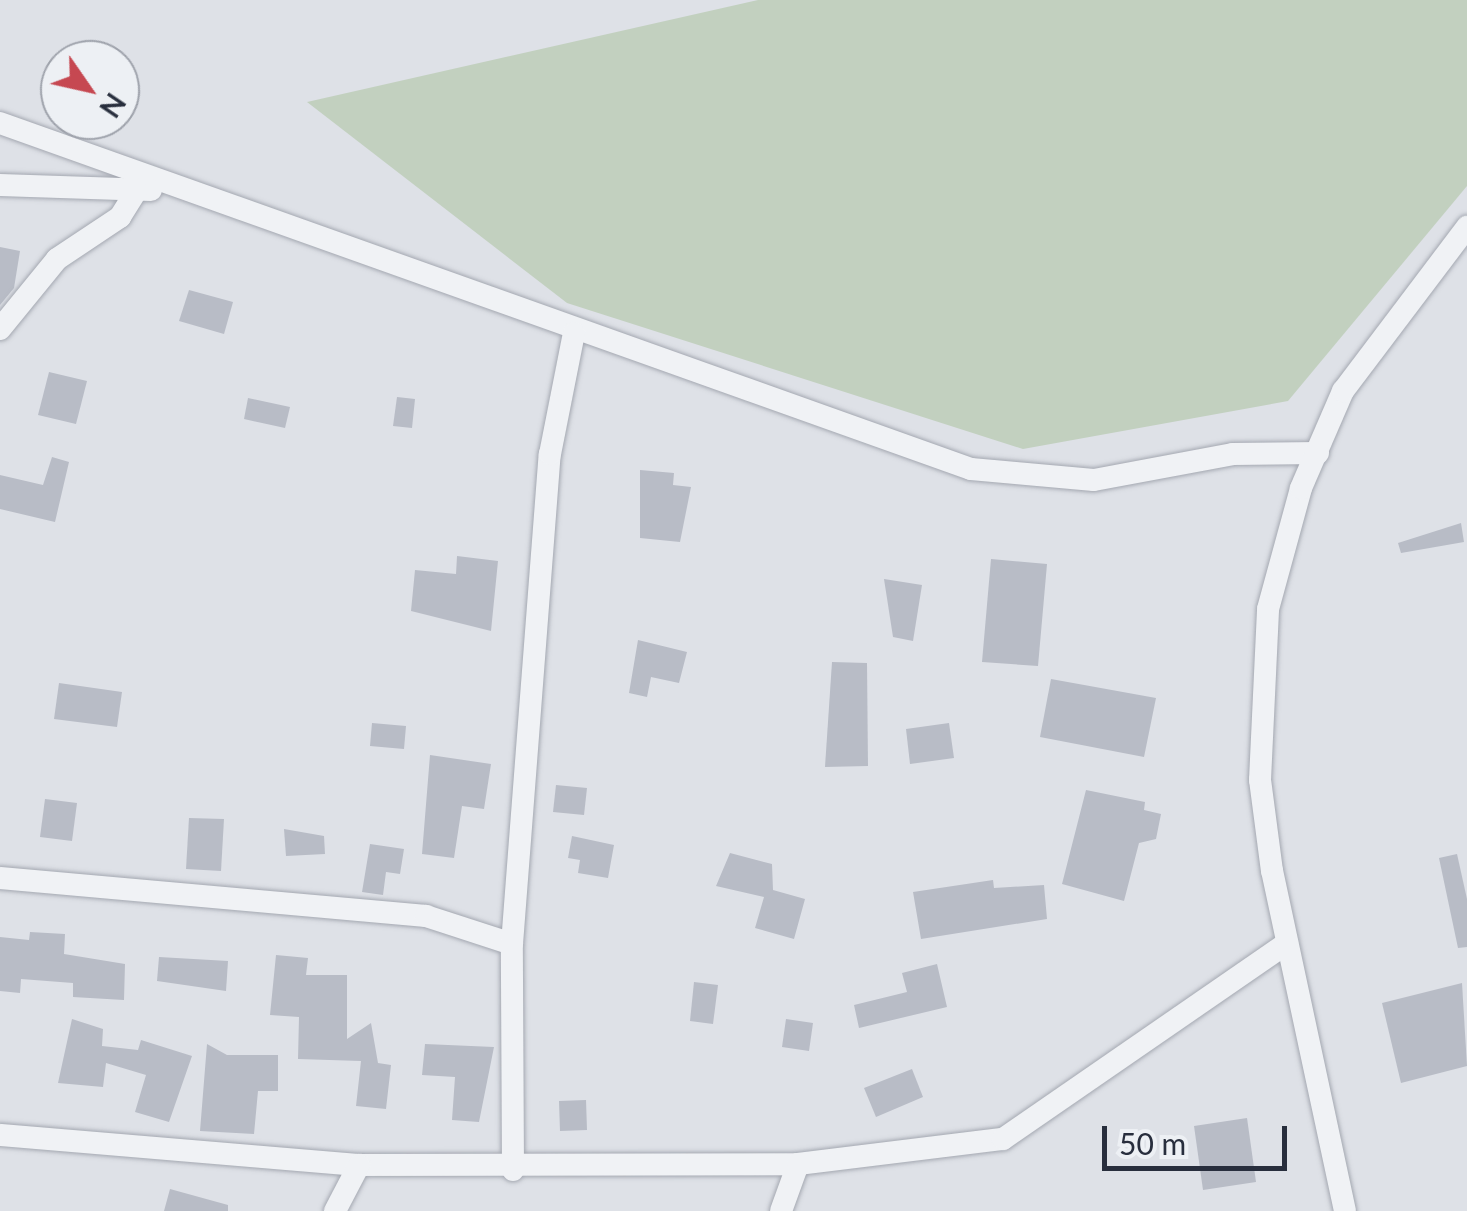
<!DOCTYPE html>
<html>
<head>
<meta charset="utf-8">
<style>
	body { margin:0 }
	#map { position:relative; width:1467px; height:1211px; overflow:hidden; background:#dee1e7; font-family:Lato,sans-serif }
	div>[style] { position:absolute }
	.green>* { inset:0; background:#c2d0bf }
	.building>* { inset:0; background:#b8bcc6 }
	.roads { filter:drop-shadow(0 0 2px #a4a8b1) drop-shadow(0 0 2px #a4a8b1) }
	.minor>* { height:22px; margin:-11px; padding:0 11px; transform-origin:11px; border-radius:11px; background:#f0f2f5 }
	span { translate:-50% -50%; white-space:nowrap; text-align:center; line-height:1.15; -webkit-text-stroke:8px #edf0f4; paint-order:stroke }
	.north { position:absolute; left:40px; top:40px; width:100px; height:100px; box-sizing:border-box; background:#edf0f4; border:2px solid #9ea2ab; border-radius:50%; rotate:124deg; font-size:28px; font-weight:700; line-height:40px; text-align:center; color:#282e3d }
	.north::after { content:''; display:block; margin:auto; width:35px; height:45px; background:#c64851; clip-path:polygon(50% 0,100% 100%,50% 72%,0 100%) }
	.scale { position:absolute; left:1102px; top:1126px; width:185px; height:45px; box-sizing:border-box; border:5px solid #282e3d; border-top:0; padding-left:12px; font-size:30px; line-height:35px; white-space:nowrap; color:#282e3d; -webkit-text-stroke:8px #edf0f4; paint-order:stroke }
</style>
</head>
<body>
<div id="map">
	<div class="green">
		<i style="clip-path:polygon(758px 0,1467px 0,1467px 186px,1288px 401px,1023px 449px,567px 303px,307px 102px)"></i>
	</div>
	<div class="building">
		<i style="clip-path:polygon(0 247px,20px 251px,14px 288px,0 305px)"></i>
		<i style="clip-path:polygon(189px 290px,233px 302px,224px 334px,179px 321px)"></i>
		<i style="clip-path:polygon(49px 372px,87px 381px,76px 424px,38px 415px)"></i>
		<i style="clip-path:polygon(397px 397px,415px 399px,412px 428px,393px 426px)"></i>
		<i style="clip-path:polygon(248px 398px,290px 407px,285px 428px,244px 419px)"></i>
		<i style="clip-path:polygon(52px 457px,69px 462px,55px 522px,0 509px,0 475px,43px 485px)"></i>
		<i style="clip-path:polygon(640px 470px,674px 473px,673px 485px,691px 487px,680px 542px,640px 538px)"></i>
		<i style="clip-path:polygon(1461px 523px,1464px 542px,1401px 553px,1398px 543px)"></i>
		<i style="clip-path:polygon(457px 556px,498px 561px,491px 631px,411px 611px,415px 570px,456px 574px)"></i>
		<i style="clip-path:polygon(991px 559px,1047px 564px,1038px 666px,982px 662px)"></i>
		<i style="clip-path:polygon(884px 579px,922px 585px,913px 641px,893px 637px)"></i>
		<i style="clip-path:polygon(638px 640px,687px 652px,679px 683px,651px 677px,647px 697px,629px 693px)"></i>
		<i style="clip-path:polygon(832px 662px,867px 663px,868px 766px,825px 767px)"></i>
		<i style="clip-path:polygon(1051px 679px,1156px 698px,1144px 757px,1040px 737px)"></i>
		<i style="clip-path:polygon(59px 683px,122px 692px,117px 727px,54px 719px)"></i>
		<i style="clip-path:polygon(372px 723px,406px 726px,404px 749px,370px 746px)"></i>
		<i style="clip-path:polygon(949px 723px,954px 758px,910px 764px,906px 729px)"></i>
		<i style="clip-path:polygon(430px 755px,491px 764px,484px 809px,462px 806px,454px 858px,422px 854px)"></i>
		<i style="clip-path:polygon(556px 785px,587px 788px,584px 815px,553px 812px)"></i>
		<i style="clip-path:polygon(1086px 790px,1145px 802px,1144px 810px,1161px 814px,1156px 839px,1139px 843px,1124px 901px,1062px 884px)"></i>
		<i style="clip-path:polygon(45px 799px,77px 803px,72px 841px,40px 837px)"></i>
		<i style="clip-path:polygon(189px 818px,224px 819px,221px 871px,186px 869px)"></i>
		<i style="clip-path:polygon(284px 829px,324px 836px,325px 854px,286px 856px)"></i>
		<i style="clip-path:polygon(572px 836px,614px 845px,608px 878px,578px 873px,580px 860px,568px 858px)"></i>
		<i style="clip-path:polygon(370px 844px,404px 849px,400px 874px,386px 872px,383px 895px,362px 892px)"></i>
		<i style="clip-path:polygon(730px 853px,772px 864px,773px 890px,805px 899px,794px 939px,755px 928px,764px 897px,716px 886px)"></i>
		<i style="clip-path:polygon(1457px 854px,1467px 899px,1467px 947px,1458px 948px,1439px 858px)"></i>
		<i style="clip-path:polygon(993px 880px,994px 888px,1044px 885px,1047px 919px,921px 939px,913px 892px)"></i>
		<i style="clip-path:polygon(30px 932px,65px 934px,64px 954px,125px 964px,124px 1000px,73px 997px,73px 983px,21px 979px,20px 993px,0 991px,0 937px,29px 940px)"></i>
		<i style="clip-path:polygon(276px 955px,308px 958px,306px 975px,347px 975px,347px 1039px,371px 1023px,378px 1063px,391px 1065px,386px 1109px,356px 1106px,361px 1061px,298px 1059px,299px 1017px,270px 1015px)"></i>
		<i style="clip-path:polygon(159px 957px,228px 961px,226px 991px,157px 981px)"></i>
		<i style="clip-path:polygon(937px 964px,947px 1007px,859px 1028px,854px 1005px,907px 992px,902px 973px)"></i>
		<i style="clip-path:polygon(694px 982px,718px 985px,713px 1024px,690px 1021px)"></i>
		<i style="clip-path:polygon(1462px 983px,1467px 1066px,1401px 1083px,1382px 1003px)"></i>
		<i style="clip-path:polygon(72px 1019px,103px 1029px,102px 1046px,138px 1050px,141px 1040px,192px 1056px,169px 1122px,135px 1112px,146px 1075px,106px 1063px,103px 1087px,58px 1083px)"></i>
		<i style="clip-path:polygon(786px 1019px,813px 1023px,809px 1051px,782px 1047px)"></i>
		<i style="clip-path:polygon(207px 1044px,227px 1055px,278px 1055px,278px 1091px,258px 1091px,254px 1134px,200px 1131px)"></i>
		<i style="clip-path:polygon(425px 1044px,494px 1047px,479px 1122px,452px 1120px,455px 1077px,422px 1075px)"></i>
		<i style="clip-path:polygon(912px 1069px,923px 1097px,876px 1117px,864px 1088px)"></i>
		<i style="clip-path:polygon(586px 1100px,587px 1130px,560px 1131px,559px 1101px)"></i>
		<i style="clip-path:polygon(1247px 1118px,1256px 1182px,1203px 1190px,1194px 1126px)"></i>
		<i style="clip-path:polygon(170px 1189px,228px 1205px,228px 1211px,164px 1211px)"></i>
	</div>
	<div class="roads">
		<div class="minor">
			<i style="left:0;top:123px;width:1031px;rotate:19.61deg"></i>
			<i style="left:971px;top:469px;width:123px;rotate:5.1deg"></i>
			<i style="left:1094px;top:480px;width:141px;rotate:-10.6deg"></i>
			<i style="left:1233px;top:454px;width:85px;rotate:-0.7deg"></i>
			<i style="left:0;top:185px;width:151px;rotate:1.9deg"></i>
			<i style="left:0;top:329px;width:90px;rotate:-50.8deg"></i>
			<i style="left:57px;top:259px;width:76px;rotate:-33.7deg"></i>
			<i style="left:120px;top:217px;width:31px;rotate:-58deg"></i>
			<i style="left:0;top:878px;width:428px;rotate:5.1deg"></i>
			<i style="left:426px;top:916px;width:90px;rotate:18deg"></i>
			<i style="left:0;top:1135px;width:360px;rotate:4.8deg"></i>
			<i style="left:359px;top:1165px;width:439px;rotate:-0.1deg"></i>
			<i style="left:513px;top:1170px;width:226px;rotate:-90.3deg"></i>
			<i style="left:512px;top:944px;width:491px;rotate:-85.6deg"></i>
			<i style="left:550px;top:454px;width:123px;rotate:-78.8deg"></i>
			<i style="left:335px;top:1211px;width:52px;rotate:-62.4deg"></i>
			<i style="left:781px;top:1211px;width:50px;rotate:-70.1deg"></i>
			<i style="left:798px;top:1164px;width:207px;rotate:-7deg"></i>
			<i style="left:1003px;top:1139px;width:345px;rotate:-34.6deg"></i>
			<i style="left:1345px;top:1211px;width:348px;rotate:-102.1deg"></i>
			<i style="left:1272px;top:871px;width:92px;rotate:-97.5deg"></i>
			<i style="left:1260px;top:780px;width:171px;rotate:-87.3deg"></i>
			<i style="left:1268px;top:609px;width:125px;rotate:-74.7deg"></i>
			<i style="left:1301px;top:488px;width:106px;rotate:-66.6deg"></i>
			<i style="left:1343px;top:391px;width:206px;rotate:-52.9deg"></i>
		</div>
	</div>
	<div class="north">N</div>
	<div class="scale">50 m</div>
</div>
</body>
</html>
